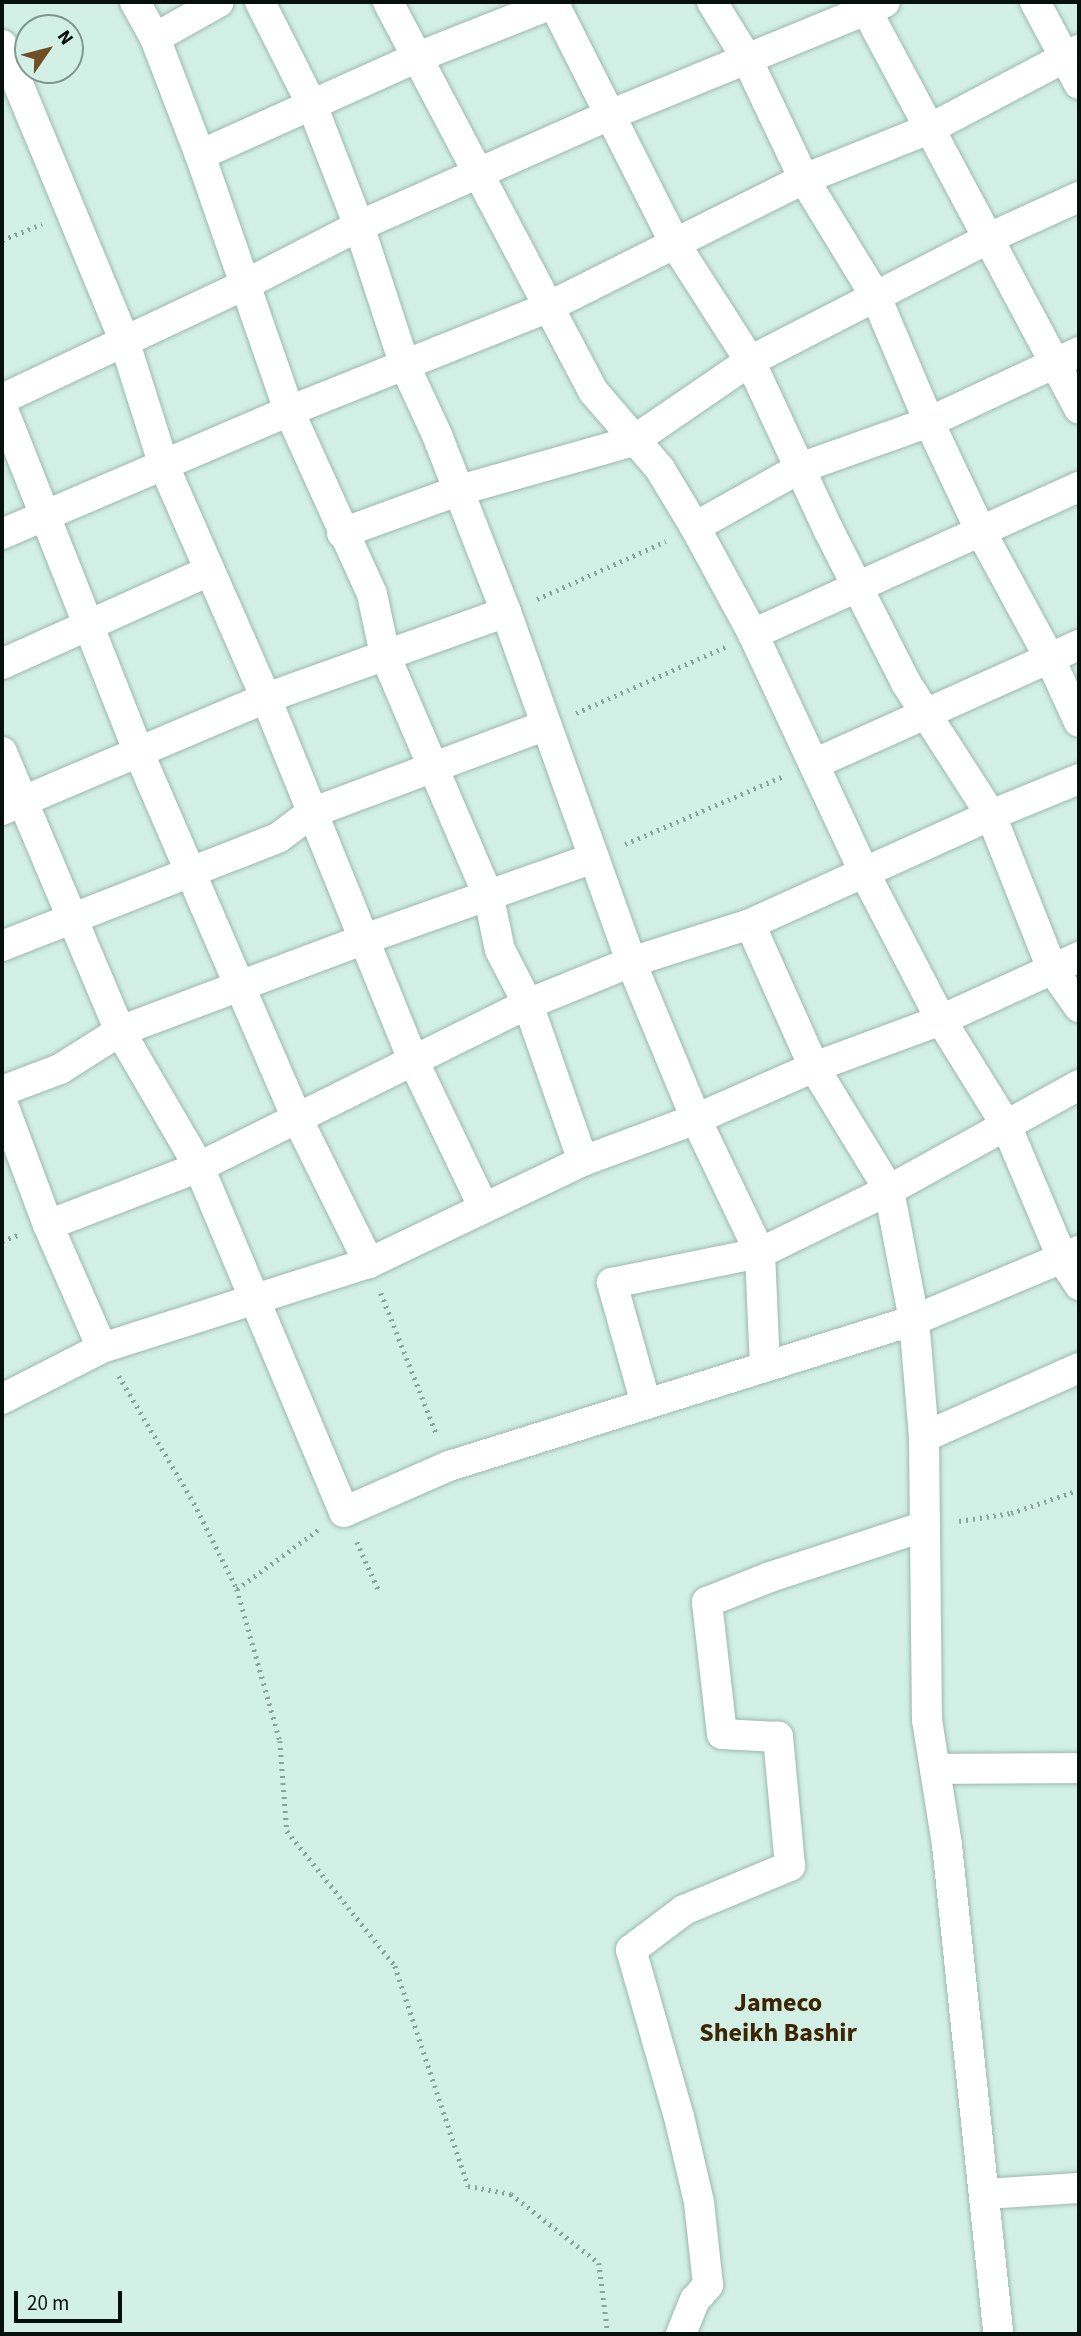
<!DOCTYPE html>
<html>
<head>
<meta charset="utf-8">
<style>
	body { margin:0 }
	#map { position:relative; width:1081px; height:2336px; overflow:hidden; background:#d2f0e6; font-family:"Source Sans 3",sans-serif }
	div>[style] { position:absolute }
	.path>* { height:4.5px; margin-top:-2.25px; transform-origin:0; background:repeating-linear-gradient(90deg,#8ca39c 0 2px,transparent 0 7px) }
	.roads { filter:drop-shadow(0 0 2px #9cb8af) drop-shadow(0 0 2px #9cb8af) }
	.minor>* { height:30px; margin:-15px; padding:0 15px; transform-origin:15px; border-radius:15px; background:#fff }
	span { translate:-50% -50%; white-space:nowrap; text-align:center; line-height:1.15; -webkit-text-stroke:5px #d2f0e6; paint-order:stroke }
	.district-label { font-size:26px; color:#3d2501; font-weight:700 }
	.frame { position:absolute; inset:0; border:4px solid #06100d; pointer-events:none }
	.north { position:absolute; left:14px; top:14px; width:70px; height:70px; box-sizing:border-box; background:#d2f0e6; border:2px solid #80968f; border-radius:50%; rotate:55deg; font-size:19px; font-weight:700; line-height:28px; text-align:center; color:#06100d }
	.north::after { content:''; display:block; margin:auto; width:24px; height:32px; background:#6f5025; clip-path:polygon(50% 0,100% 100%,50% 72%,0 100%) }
	.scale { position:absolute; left:14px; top:2291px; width:108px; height:32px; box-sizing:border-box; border:4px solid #06100d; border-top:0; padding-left:9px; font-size:21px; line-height:24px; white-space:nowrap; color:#06100d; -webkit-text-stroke:5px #d2f0e6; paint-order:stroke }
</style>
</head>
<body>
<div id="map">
	<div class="path">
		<i style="left:2px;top:240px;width:43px;rotate:-21.8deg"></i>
		<i style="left:537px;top:599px;width:141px;rotate:-24.2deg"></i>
		<i style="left:576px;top:713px;width:163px;rotate:-23.9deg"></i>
		<i style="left:625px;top:844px;width:173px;rotate:-23.2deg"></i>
		<i style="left:2px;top:1241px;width:17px;rotate:-21deg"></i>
		<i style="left:381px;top:1293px;width:153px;rotate:68.5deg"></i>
		<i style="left:119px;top:1376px;width:147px;rotate:59.4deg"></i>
		<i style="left:194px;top:1503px;width:96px;rotate:63.4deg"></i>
		<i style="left:237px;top:1589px;width:158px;rotate:74.2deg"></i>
		<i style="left:280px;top:1741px;width:90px;rotate:85.6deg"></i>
		<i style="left:287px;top:1831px;width:173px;rotate:51.3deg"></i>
		<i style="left:395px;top:1966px;width:232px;rotate:71.6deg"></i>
		<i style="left:468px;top:2186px;width:44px;rotate:10.5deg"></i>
		<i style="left:511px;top:2194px;width:112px;rotate:38.1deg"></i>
		<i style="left:599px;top:2263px;width:72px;rotate:82.8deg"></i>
		<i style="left:959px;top:1521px;width:53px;rotate:-8.7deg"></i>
		<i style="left:1011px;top:1513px;width:72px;rotate:-18.7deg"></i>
		<i style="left:357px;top:1542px;width:54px;rotate:65.8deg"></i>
		<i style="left:237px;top:1589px;width:100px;rotate:-36.1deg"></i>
	</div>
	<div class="roads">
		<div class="minor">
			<i style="left:135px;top:2px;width:41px;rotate:60.9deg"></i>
			<i style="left:155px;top:38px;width:125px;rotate:69deg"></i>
			<i style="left:200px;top:155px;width:271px;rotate:70.8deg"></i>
			<i style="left:289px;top:411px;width:201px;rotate:65.6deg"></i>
			<i style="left:372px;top:594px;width:62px;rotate:78deg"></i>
			<i style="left:385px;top:655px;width:264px;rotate:66.8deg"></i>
			<i style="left:489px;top:898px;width:53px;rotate:78.1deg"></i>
			<i style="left:500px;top:950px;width:61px;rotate:62.6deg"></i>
			<i style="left:528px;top:1004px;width:166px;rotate:70.7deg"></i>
			<i style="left:260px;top:2px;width:115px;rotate:63.2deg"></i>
			<i style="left:312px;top:105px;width:130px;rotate:68.8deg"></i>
			<i style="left:359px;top:226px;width:147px;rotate:71.8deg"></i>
			<i style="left:405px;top:366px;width:76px;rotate:65.1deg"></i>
			<i style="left:437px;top:435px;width:190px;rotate:68.7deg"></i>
			<i style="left:506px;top:612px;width:372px;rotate:70.3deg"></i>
			<i style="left:631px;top:962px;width:170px;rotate:67.5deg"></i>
			<i style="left:696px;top:1119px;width:148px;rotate:64.5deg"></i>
			<i style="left:760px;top:1253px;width:113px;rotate:87.5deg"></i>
			<i style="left:388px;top:2px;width:440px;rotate:62.2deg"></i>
			<i style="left:593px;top:391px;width:103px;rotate:49.3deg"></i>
			<i style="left:660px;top:469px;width:68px;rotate:58.9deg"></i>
			<i style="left:695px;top:527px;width:122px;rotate:61.5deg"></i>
			<i style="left:753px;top:634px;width:265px;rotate:65deg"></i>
			<i style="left:865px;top:874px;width:165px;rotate:62.5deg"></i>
			<i style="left:941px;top:1020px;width:123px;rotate:58.2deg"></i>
			<i style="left:1006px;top:1125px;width:147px;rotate:67.1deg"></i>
			<i style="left:1063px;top:1260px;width:30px;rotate:57deg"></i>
			<i style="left:553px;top:2px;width:271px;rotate:63.2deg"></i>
			<i style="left:675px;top:244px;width:139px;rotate:57.3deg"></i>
			<i style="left:750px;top:361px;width:187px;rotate:65.1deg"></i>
			<i style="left:829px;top:531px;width:170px;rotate:63.1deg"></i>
			<i style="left:906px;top:683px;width:157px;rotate:57.2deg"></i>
			<i style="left:991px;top:815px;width:166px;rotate:68.4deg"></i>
			<i style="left:1052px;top:969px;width:47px;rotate:54.6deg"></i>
			<i style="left:712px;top:2px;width:67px;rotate:58.4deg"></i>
			<i style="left:747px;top:59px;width:133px;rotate:64.6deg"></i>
			<i style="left:804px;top:179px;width:138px;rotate:58.6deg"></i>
			<i style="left:876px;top:297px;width:136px;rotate:67deg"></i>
			<i style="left:929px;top:422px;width:119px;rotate:64.7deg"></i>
			<i style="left:980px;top:530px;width:147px;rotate:61.5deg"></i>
			<i style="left:1050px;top:659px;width:69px;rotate:65.3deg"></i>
			<i style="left:862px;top:2px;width:461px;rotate:61.9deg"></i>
			<i style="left:1035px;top:2px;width:93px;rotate:61.8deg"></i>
			<i style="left:155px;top:38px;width:73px;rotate:-29.4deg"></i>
			<i style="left:2px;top:45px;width:319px;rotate:67.5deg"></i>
			<i style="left:124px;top:340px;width:132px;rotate:72.4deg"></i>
			<i style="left:164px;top:466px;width:253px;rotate:66.3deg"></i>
			<i style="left:266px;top:698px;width:391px;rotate:67.9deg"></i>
			<i style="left:413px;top:1060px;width:162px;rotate:64.4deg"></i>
			<i style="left:200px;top:155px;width:239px;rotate:-24.2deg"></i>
			<i style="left:418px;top:57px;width:149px;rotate:-21.6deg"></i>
			<i style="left:2px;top:399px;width:268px;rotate:-25.2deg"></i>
			<i style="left:244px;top:285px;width:129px;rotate:-27.2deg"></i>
			<i style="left:359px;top:226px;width:274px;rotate:-23.9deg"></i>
			<i style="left:610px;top:115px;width:297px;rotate:-22.3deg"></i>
			<i style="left:2px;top:407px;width:370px;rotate:68.4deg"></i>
			<i style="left:138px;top:751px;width:402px;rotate:66.6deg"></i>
			<i style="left:298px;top:1120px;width:160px;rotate:63.6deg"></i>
			<i style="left:695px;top:527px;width:120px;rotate:-29.3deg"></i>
			<i style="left:800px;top:468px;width:137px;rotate:-19.6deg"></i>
			<i style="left:929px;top:422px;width:166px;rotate:-25deg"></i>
			<i style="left:342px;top:533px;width:126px;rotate:-20deg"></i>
			<i style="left:460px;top:490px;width:180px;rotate:-15.8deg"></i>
			<i style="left:633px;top:441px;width:142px;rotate:-34.4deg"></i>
			<i style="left:750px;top:361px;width:269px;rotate:-27.2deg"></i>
			<i style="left:989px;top:238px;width:99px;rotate:-24.5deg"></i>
			<i style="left:2px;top:534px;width:312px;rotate:-23.2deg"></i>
			<i style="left:289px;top:411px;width:277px;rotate:-21.8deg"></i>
			<i style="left:546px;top:308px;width:288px;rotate:-26.6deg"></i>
			<i style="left:804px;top:179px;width:135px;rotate:-21.8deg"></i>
			<i style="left:929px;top:129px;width:170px;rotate:-27.8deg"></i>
			<i style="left:753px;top:634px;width:358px;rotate:-24.3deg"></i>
			<i style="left:2px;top:664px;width:227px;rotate:-24.2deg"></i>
			<i style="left:2px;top:752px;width:303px;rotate:67.1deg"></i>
			<i style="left:120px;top:1031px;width:157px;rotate:59.8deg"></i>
			<i style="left:199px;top:1167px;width:374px;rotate:67.2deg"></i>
			<i style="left:344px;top:1512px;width:115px;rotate:-23.7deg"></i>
			<i style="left:449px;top:1466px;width:487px;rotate:-17.4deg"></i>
			<i style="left:914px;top:1320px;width:179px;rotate:-22.7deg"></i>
			<i style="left:814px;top:764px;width:290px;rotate:-24.2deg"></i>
			<i style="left:2px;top:810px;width:287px;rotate:-23deg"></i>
			<i style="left:266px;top:698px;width:255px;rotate:-19.7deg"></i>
			<i style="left:750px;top:924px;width:157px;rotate:65.9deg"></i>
			<i style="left:814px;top:1067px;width:144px;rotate:58.6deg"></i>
			<i style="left:889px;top:1190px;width:132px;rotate:79.1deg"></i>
			<i style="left:914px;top:1320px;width:117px;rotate:85.1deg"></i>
			<i style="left:924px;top:1437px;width:283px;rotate:89.4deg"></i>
			<i style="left:927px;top:1720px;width:127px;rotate:80.9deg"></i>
			<i style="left:947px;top:1845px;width:492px;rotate:84deg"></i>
			<i style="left:2px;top:946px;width:296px;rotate:-21.4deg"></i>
			<i style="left:278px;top:838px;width:41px;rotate:-37.1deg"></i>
			<i style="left:311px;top:813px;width:251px;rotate:-20.5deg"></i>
			<i style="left:2px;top:1091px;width:62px;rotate:-20.8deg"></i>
			<i style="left:60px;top:1069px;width:71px;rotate:-32.3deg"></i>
			<i style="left:120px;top:1031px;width:259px;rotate:-20.6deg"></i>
			<i style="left:362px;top:940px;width:246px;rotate:-19.5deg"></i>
			<i style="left:2px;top:1102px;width:131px;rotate:69.5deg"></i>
			<i style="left:48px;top:1225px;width:134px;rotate:66.3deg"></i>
			<i style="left:48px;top:1225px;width:162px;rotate:-21deg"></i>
			<i style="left:199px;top:1167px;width:367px;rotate:-26.4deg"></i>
			<i style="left:528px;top:1004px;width:111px;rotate:-22.2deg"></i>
			<i style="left:631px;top:962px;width:125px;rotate:-17.7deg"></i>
			<i style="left:750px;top:924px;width:265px;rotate:-24.3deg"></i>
			<i style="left:991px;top:815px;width:95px;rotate:-22.2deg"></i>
			<i style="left:2px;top:1399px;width:112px;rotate:-27deg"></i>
			<i style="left:102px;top:1348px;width:280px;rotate:-17.7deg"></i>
			<i style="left:369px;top:1263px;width:237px;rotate:-25.5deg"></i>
			<i style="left:583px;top:1161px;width:121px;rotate:-20.4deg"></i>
			<i style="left:696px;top:1119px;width:129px;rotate:-23.8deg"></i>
			<i style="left:814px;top:1067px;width:135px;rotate:-20.3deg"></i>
			<i style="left:941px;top:1020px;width:152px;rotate:-24.5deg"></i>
			<i style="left:646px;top:1404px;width:126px;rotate:-105.7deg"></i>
			<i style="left:612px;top:1283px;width:151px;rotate:-11.5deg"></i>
			<i style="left:760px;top:1253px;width:144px;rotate:-26deg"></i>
			<i style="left:889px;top:1190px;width:217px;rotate:-28.9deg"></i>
			<i style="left:924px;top:1437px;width:170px;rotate:-24deg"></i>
			<i style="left:935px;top:1769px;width:144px;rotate:-0.4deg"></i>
			<i style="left:985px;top:2194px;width:94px;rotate:-3.7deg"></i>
			<i style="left:681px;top:2334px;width:37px;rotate:-68deg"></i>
			<i style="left:695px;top:2300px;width:20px;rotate:-49deg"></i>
			<i style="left:708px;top:2285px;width:83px;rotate:-96.2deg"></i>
			<i style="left:699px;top:2202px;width:87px;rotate:-103.2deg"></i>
			<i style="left:679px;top:2117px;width:174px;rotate:-106deg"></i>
			<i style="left:631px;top:1950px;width:66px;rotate:-37deg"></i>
			<i style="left:684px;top:1910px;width:115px;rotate:-22.5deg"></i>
			<i style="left:790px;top:1866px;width:130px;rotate:-95.3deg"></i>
			<i style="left:778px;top:1737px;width:56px;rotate:-176.9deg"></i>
			<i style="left:722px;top:1734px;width:133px;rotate:-96.5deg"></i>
			<i style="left:707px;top:1602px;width:68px;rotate:-21.6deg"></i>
			<i style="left:770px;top:1577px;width:163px;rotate:-18.2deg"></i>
		</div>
	</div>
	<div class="district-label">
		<span style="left:778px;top:2018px">Jameco<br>Sheikh Bashir</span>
	</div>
	<div class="frame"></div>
	<div class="north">N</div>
	<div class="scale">20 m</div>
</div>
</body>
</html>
